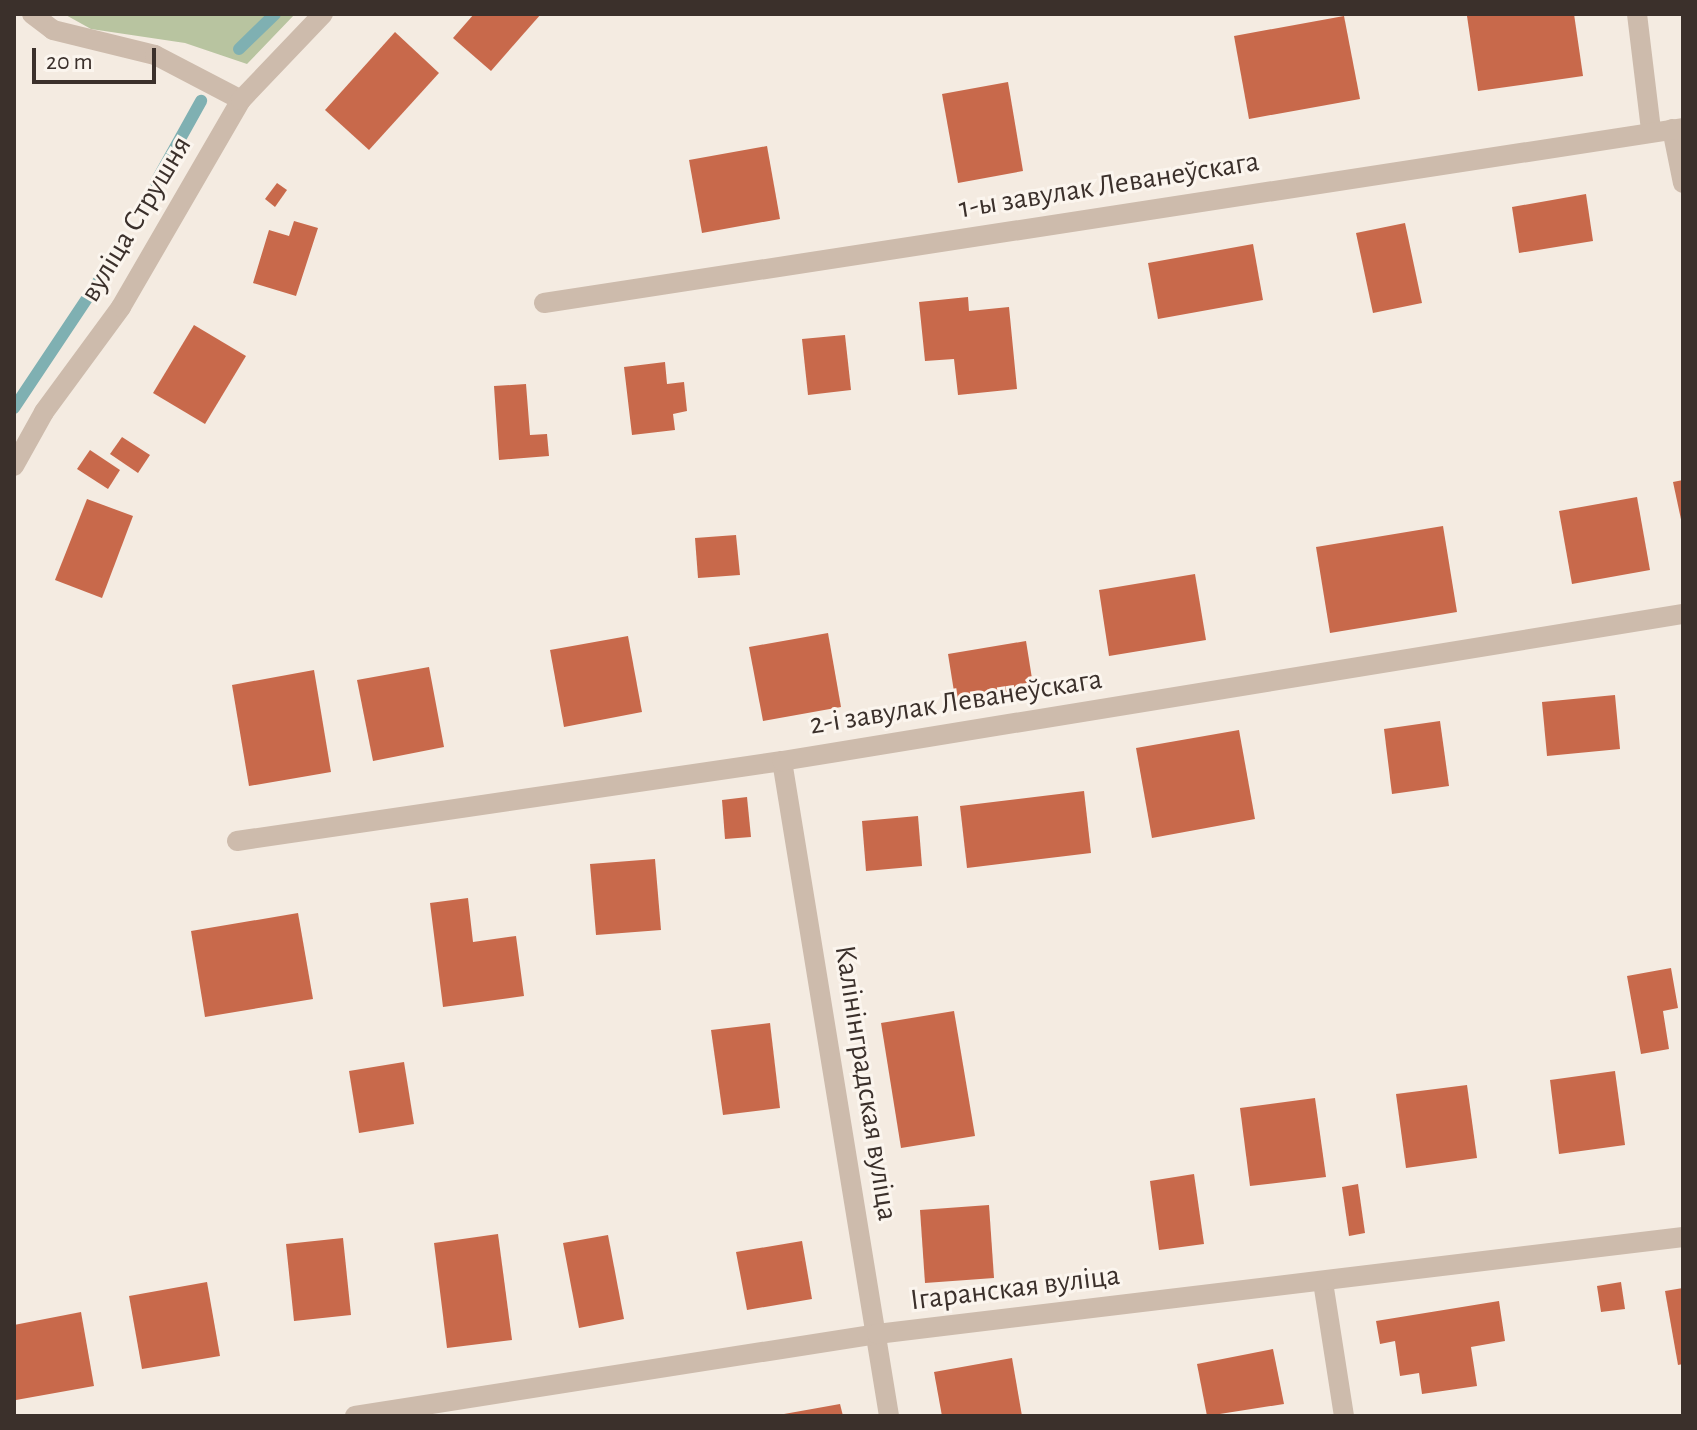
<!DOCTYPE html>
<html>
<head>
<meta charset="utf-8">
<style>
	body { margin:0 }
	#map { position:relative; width:1697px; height:1430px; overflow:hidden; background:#f4ebe1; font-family:"Alegreya Sans",sans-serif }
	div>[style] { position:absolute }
	.green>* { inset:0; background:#b8c4a0 }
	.stream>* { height:12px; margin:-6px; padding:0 6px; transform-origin:6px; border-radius:6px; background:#7fb0b2 }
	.building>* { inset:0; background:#c8694b }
	.street>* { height:20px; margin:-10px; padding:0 10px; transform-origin:10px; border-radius:10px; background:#cdbbac }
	span { translate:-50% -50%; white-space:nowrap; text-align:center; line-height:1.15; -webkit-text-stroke:6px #fbf5ee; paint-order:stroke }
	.street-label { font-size:30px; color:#3b302b }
	.frame { position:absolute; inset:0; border:16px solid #3b302b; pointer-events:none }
	.scale { position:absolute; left:32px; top:48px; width:124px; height:36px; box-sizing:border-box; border:4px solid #3b302b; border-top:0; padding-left:10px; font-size:24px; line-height:28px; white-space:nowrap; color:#3b302b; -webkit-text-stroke:6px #fbf5ee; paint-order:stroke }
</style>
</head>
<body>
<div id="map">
	<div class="green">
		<i style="clip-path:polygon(64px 14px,295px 14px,247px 64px,185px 43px,91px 29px)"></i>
	</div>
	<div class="stream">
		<i style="left:239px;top:49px;width:50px;rotate:-44.2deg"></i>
		<i style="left:156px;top:182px;width:93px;rotate:-60.9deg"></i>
		<i style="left:14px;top:408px;width:191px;rotate:-56.3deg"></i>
	</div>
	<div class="building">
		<i style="clip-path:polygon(474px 14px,541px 14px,491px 71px,453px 38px)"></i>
		<i style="clip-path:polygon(1574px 14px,1583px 76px,1478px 91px,1467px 16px)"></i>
		<i style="clip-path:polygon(1344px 16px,1360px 99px,1249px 119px,1234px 36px)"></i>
		<i style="clip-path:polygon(395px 32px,439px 73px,369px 150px,325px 110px)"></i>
		<i style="clip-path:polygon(1008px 82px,1023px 171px,958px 183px,942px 94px)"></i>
		<i style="clip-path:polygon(767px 146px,780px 219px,702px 233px,689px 160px)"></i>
		<i style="clip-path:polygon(277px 183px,287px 190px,275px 207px,265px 199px)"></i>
		<i style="clip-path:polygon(1586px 194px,1593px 241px,1519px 253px,1512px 207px)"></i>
		<i style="clip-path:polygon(294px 221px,318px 228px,296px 296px,253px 283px,269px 230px,289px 236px)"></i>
		<i style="clip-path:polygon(1405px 223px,1422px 303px,1373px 313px,1356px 233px)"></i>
		<i style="clip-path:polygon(1253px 244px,1263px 300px,1158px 319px,1148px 263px)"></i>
		<i style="clip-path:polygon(968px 297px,969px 311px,1009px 307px,1017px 389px,958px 395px,954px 359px,925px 361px,919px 302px)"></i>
		<i style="clip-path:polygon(194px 325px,246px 356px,205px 424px,153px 393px)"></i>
		<i style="clip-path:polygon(845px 335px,851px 390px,808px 395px,802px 339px)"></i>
		<i style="clip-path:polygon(665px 362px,667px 384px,684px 382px,687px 411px,673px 414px,675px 430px,632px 435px,624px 367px)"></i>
		<i style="clip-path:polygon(526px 384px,530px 435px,547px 434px,549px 456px,499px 460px,494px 386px)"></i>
		<i style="clip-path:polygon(122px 437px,150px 455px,138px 473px,110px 454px)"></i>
		<i style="clip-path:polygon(90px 450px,120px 470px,108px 489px,77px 469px)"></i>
		<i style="clip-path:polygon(1683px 480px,1683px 524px,1682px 524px,1673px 482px)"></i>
		<i style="clip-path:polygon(1637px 497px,1650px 570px,1572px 584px,1559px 511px)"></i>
		<i style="clip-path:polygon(87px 499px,133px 516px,102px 598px,55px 580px)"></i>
		<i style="clip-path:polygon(1443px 526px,1457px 612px,1330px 633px,1316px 547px)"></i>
		<i style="clip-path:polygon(736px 535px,740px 575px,698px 578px,695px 538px)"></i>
		<i style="clip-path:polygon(1195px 574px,1206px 640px,1109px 656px,1099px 590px)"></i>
		<i style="clip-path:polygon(828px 633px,841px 707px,763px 721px,749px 647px)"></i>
		<i style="clip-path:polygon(628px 636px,642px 712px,564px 727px,550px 650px)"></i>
		<i style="clip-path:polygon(1026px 641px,1034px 691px,956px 704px,948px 654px)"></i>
		<i style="clip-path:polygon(429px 667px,444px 747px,373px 761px,357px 680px)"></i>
		<i style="clip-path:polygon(314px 670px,331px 772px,249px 786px,232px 685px)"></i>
		<i style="clip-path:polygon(1615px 695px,1620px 749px,1547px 756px,1542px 702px)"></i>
		<i style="clip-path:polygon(1440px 721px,1449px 786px,1392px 794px,1384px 729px)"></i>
		<i style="clip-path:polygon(1239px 730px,1255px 819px,1152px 838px,1136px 748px)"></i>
		<i style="clip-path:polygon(1084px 791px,1091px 853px,967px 868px,960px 806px)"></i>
		<i style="clip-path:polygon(747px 797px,751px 837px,725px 839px,722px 800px)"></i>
		<i style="clip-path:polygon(918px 816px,922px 866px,866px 871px,862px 821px)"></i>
		<i style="clip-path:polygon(655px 859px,661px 930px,596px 935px,590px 864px)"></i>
		<i style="clip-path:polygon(468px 898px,473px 942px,516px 936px,524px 996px,443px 1007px,430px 903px)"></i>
		<i style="clip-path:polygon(298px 913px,313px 999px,205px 1017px,191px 931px)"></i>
		<i style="clip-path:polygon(1671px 968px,1678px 1008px,1663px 1011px,1669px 1049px,1641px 1054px,1627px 976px)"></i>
		<i style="clip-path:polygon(954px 1011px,975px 1136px,901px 1148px,881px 1023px)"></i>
		<i style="clip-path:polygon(770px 1023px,780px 1108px,723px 1115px,711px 1030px)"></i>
		<i style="clip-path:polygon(404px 1062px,414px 1124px,359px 1133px,349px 1071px)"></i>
		<i style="clip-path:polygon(1615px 1071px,1625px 1145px,1559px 1154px,1550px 1080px)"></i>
		<i style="clip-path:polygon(1467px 1085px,1477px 1158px,1406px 1168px,1396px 1094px)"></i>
		<i style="clip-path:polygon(1315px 1098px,1326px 1177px,1250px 1186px,1240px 1108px)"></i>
		<i style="clip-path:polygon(1194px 1174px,1204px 1244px,1159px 1250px,1150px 1181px)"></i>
		<i style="clip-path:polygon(1358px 1184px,1365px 1233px,1349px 1236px,1342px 1187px)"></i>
		<i style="clip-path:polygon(989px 1205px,994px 1278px,925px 1283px,920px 1210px)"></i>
		<i style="clip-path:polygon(498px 1234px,512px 1340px,447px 1348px,434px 1243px)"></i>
		<i style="clip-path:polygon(608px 1235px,624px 1319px,579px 1328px,563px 1243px)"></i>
		<i style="clip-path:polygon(343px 1238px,351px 1315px,294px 1321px,286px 1244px)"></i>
		<i style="clip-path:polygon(802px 1241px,812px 1299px,747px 1310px,736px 1252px)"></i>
		<i style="clip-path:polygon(207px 1282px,220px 1356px,142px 1369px,129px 1296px)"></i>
		<i style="clip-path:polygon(1621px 1282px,1625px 1309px,1601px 1312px,1597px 1286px)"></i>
		<i style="clip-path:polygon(1683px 1288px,1683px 1364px,1678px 1365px,1665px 1291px)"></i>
		<i style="clip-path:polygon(1499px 1301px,1505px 1341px,1471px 1347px,1477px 1386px,1422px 1394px,1419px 1373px,1400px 1376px,1395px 1341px,1380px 1344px,1376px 1321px)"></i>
		<i style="clip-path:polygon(81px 1312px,94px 1386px,16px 1400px,14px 1325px)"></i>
		<i style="clip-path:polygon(1273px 1349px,1284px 1404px,1207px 1416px,1197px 1364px)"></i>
		<i style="clip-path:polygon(1012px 1358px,1022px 1416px,942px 1416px,934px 1372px)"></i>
		<i style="clip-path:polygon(840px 1404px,843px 1416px,784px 1416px,784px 1414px)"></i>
	</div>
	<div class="street">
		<i style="left:32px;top:14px;width:26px;rotate:37deg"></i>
		<i style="left:53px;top:30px;width:105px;rotate:13.8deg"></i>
		<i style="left:155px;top:55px;width:97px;rotate:27.6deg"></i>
		<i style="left:1637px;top:14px;width:117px;rotate:83.1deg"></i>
		<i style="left:1672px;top:129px;width:55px;rotate:78.5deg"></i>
		<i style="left:544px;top:303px;width:1152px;rotate:-8.73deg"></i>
		<i style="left:14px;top:466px;width:62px;rotate:-60.9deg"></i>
		<i style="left:44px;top:412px;width:130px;rotate:-53.7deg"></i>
		<i style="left:121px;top:307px;width:239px;rotate:-59.9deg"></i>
		<i style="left:241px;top:100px;width:119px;rotate:-46.4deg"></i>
		<i style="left:782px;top:761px;width:664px;rotate:80.72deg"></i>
		<i style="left:237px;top:841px;width:551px;rotate:-8.35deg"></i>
		<i style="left:782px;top:761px;width:913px;rotate:-9.27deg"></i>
		<i style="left:1323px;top:1282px;width:136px;rotate:81.1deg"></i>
		<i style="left:355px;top:1416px;width:528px;rotate:-8.93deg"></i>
		<i style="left:877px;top:1334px;width:812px;rotate:-6.86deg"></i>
	</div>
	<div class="street-label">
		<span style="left:1109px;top:185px;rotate:-9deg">1-ы завулак Леванеўскага</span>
		<span style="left:136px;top:219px;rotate:-59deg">вуліца Струшня</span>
		<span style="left:956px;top:702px;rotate:-9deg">2-і завулак Леванеўскага</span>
		<span style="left:866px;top:1083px;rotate:81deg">Калінінградская вуліца</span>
		<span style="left:1015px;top:1288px;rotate:-7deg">Ігаранская вуліца</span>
	</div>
	<div class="frame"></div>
	<div class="scale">20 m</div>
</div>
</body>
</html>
